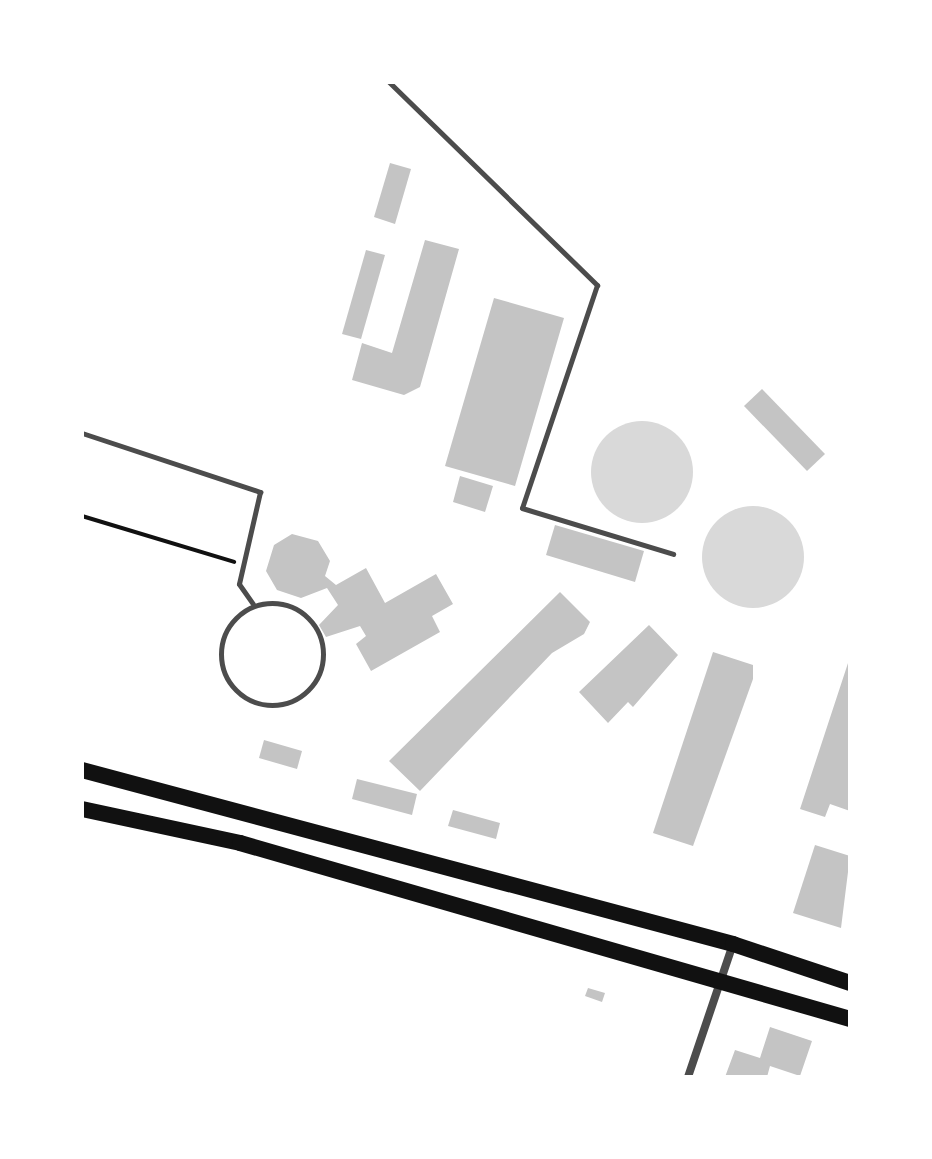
<!DOCTYPE html>
<html>
<head>
<meta charset="utf-8">
<style>
	body { margin:0 }
	#map { position:relative; width:932px; height:1159px; overflow:hidden; background:#fff; font-family:"Sofia Sans Condensed",sans-serif }
	div>[style] { position:absolute }
	.water>* { inset:0; background:#d9d9d9 }
	.round { border-radius:50% }
	.building>* { inset:0; background:#c4c4c4 }
	.path>* { height:4px; margin:-2px; padding:0 2px; transform-origin:2px; border-radius:2px; background:#111 }
	.service>* { height:5px; margin:-2.5px; padding:0 2.5px; transform-origin:2.5px; border-radius:2.5px; background:#4c4c4c }
	.service>.ring { margin:-2.5px; padding:0; box-sizing:content-box; background:none; border:5px solid #4c4c4c; border-radius:50% }
	.minor>* { height:8px; margin:-4px; padding:0 4px; transform-origin:4px; border-radius:4px; background:#4c4c4c }
	.secondary>* { height:16px; margin:-8px; padding:0 8px; transform-origin:8px; border-radius:8px; background:#111 }
	span { translate:-50% -50%; white-space:nowrap; text-align:center; line-height:1.15; -webkit-text-stroke:8px #fff; paint-order:stroke }
	.frame { position:absolute; inset:0; border:84px solid #fff; pointer-events:none }
</style>
</head>
<body>
<div id="map">
	<div class="water">
		<i class="round" style="left:591px;top:421px;width:102px;height:102px"></i>
		<i class="round" style="left:702px;top:506px;width:102px;height:102px"></i>
	</div>
	<div class="building">
		<i style="clip-path:polygon(390px 163px,411px 169px,395px 224px,374px 217px)"></i>
		<i style="clip-path:polygon(425px 240px,459px 249px,420px 387px,404px 395px,352px 380px,362px 343px,392px 353px)"></i>
		<i style="clip-path:polygon(366px 250px,385px 255px,361px 339px,342px 334px)"></i>
		<i style="clip-path:polygon(494px 298px,564px 318px,515px 486px,445px 466px)"></i>
		<i style="clip-path:polygon(762px 389px,825px 454px,807px 471px,744px 406px)"></i>
		<i style="clip-path:polygon(460px 476px,493px 486px,485px 512px,453px 502px)"></i>
		<i style="clip-path:polygon(555px 525px,644px 551px,635px 582px,546px 555px)"></i>
		<i style="clip-path:polygon(292px 534px,318px 541px,330px 561px,325px 576px,336px 585px,366px 568px,385px 603px,436px 574px,453px 604px,432px 616px,440px 632px,371px 671px,356px 644px,366px 636px,360px 626px,326px 637px,319px 625px,338px 605px,327px 588px,301px 598px,277px 590px,266px 571px,274px 545px)"></i>
		<i style="clip-path:polygon(560px 592px,590px 622px,584px 634px,552px 653px,420px 791px,389px 761px)"></i>
		<i style="clip-path:polygon(649px 625px,678px 655px,633px 707px,628px 702px,608px 723px,579px 692px)"></i>
		<i style="clip-path:polygon(713px 652px,753px 665px,753px 679px,693px 846px,653px 833px)"></i>
		<i style="clip-path:polygon(849px 660px,850px 811px,830px 804px,825px 817px,800px 809px)"></i>
		<i style="clip-path:polygon(264px 740px,302px 751px,297px 769px,259px 758px)"></i>
		<i style="clip-path:polygon(357px 779px,417px 794px,412px 815px,352px 799px)"></i>
		<i style="clip-path:polygon(453px 810px,500px 823px,496px 839px,448px 826px)"></i>
		<i style="clip-path:polygon(815px 845px,850px 856px,841px 928px,793px 913px)"></i>
		<i style="clip-path:polygon(588px 988px,605px 993px,602px 1002px,585px 996px)"></i>
		<i style="clip-path:polygon(770px 1027px,812px 1041px,800px 1076px,770px 1066px,767px 1077px,725px 1077px,735px 1050px,760px 1058px)"></i>
	</div>
	<div class="path">
		<i style="left:82px;top:516px;width:159px;rotate:16.8deg"></i>
	</div>
	<div class="service">
		<i style="left:389px;top:82px;width:291px;rotate:44.3deg"></i>
		<i style="left:597px;top:285px;width:235px;rotate:108.6deg"></i>
		<i style="left:522px;top:508px;width:158px;rotate:16.9deg"></i>
		<i style="left:82px;top:433px;width:188px;rotate:18.3deg"></i>
		<i style="left:260px;top:492px;width:94px;rotate:102.9deg"></i>
		<i style="left:239px;top:584px;width:24px;rotate:55deg"></i>
		<i class="ring" style="left:221px;top:603px;width:97px;height:97px"></i>
	</div>
	<div class="minor">
		<i style="left:688px;top:1077px;width:140px;rotate:-71.3deg"></i>
	</div>
	<div class="secondary">
		<i style="left:82px;top:770px;width:674px;rotate:14.96deg"></i>
		<i style="left:733px;top:944px;width:123px;rotate:18.4deg"></i>
		<i style="left:82px;top:809px;width:162px;rotate:12.1deg"></i>
		<i style="left:240px;top:843px;width:635px;rotate:16.09deg"></i>
	</div>
	<div class="frame"></div>
</div>
</body>
</html>
